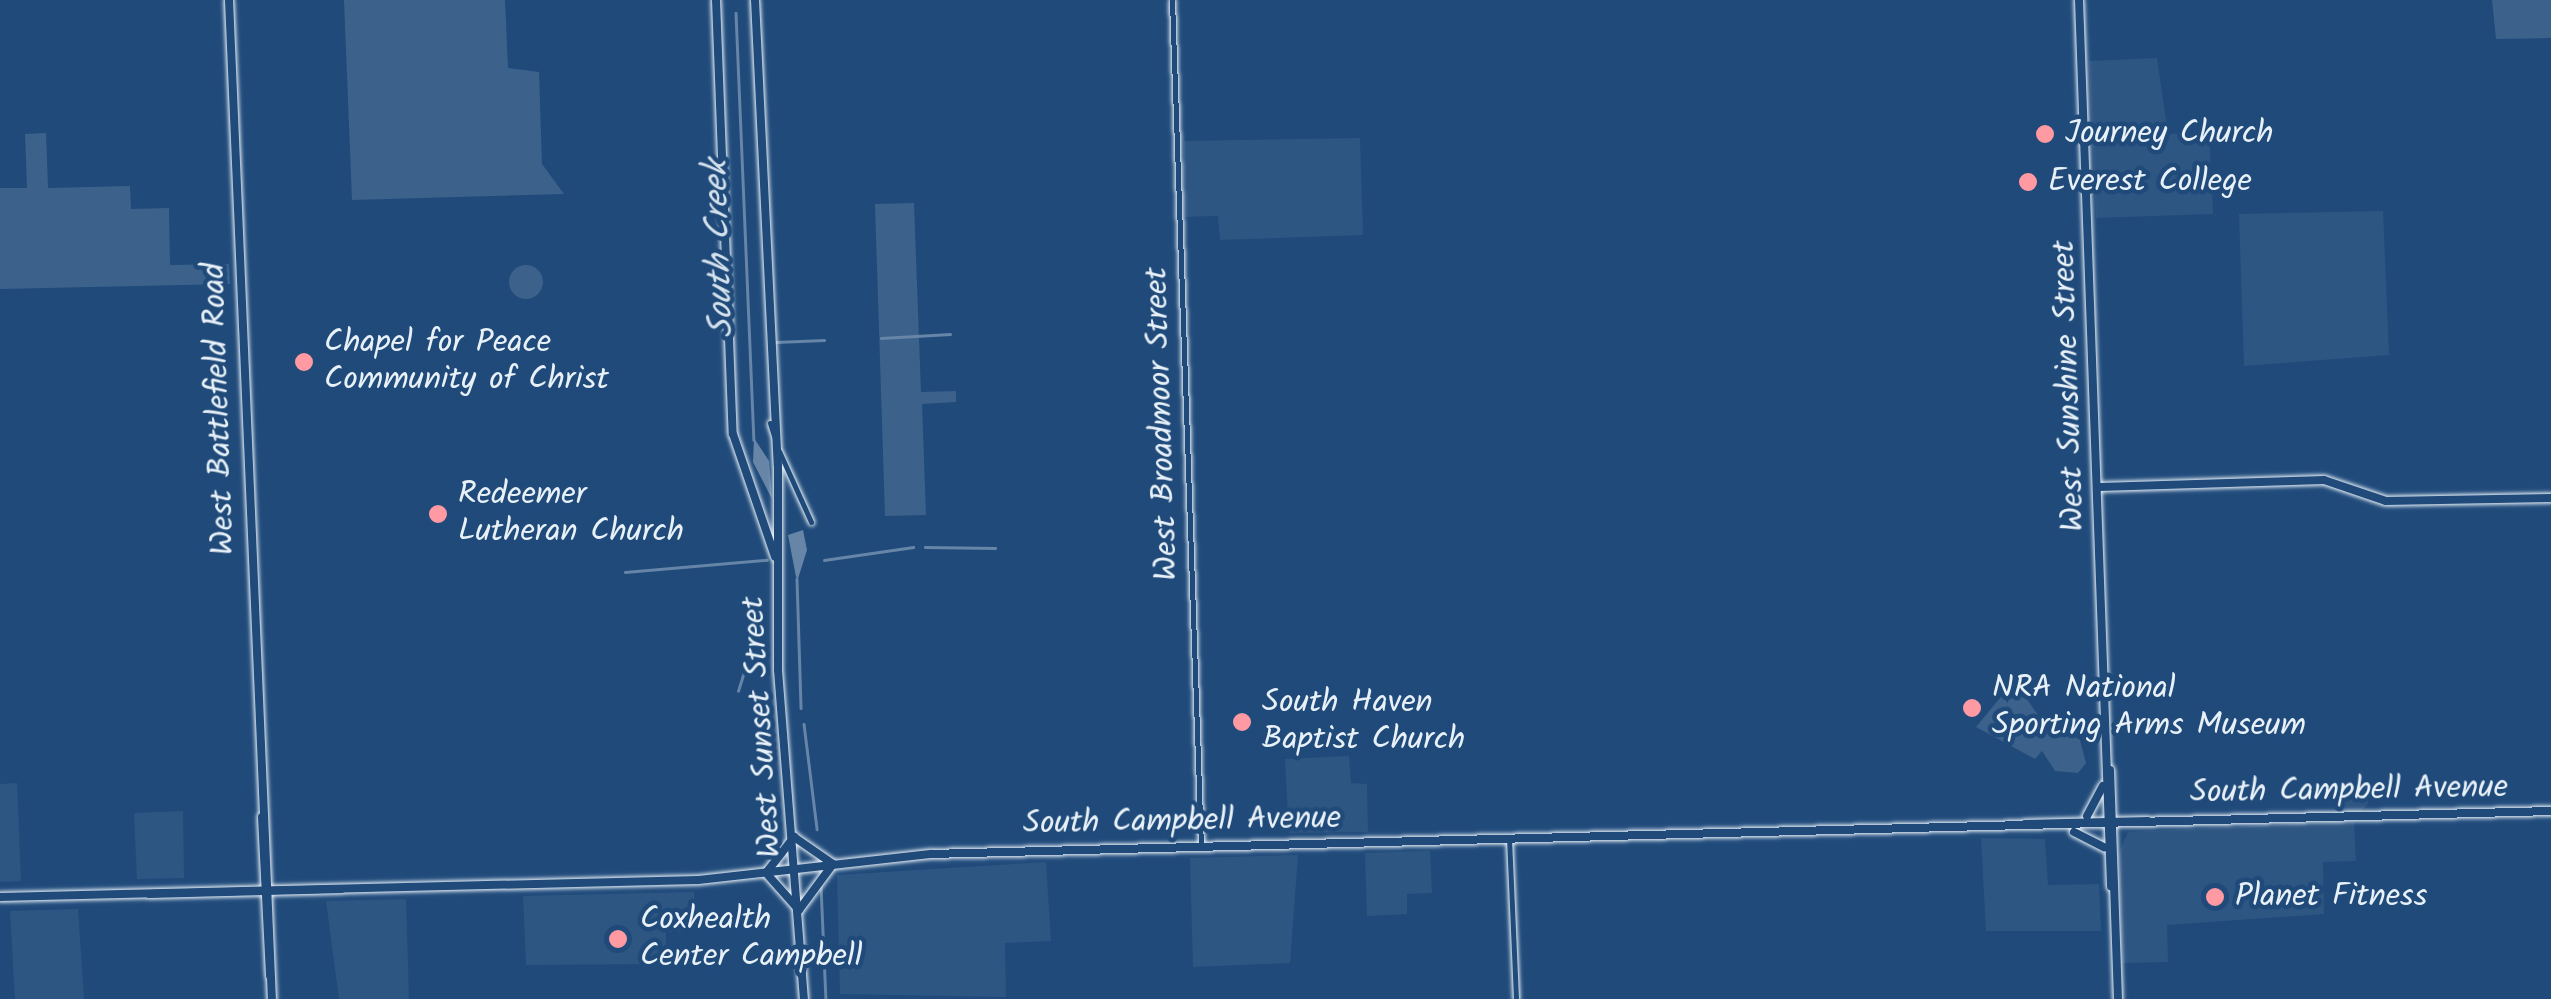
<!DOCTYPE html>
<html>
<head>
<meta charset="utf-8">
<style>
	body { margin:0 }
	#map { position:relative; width:2551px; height:999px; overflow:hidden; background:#1f4a7a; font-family:Kalam,sans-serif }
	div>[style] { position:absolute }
	.built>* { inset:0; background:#2e5683 }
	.round { border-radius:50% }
	.green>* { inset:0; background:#3c628c }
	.water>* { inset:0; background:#6685a7 }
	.stream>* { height:2.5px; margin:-1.25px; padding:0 1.25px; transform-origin:1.25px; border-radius:1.25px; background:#6685a7 }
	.roads { filter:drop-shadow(0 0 2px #e8f1f8) drop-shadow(0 0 2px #e8f1f8) }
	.minor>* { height:5px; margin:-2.5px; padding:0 2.5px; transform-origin:2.5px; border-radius:2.5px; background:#1f4a7a }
	.major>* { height:8px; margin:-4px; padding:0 4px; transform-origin:4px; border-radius:4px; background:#1f4a7a }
	.dots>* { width:28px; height:28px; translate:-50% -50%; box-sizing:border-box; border:5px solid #1f4a7a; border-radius:50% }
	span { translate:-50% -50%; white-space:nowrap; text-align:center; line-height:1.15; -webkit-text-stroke:9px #1f4a7a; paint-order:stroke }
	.poi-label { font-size:32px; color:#e8f1f8 }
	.left { translate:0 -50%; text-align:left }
	.street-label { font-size:32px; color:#e8f1f8 }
	.water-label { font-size:35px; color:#d4e1ec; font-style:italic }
</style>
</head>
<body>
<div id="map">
	<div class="built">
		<i style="clip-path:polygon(2157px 58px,2168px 134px,2209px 132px,2213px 214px,2096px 218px,2089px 61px)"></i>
		<i style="clip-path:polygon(1360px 138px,1363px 235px,1220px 240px,1218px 216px,1182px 217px,1184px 141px)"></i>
		<i style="clip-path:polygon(2383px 211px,2389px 355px,2244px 366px,2239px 214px)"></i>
		<i style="clip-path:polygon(1349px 756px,1351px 783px,1367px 784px,1368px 832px,1289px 833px,1285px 759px)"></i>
		<i class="round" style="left:2337px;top:781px;width:32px;height:32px"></i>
		<i style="clip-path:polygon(17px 783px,21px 881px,0 882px,0 784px)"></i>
		<i style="clip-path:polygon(183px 811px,184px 878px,137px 879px,134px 813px)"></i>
		<i style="clip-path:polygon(2354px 821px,2356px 861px,2323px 862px,2324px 914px,2167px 925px,2168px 962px,2123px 963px,2119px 853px,2128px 832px)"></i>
		<i style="clip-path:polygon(1981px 838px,2045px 839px,2048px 885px,2099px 884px,2101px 931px,1986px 931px)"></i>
		<i style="clip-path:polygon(1430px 851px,1432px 893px,1407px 894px,1407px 914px,1367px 916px,1365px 853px)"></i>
		<i style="clip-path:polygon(1298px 855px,1290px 963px,1193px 967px,1190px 858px)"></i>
		<i style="clip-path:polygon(1046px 862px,1051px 941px,1005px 943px,1006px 997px,840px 994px,837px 875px)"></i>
		<i style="clip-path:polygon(694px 892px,696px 931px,666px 932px,666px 964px,526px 965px,523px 896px)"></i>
		<i style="clip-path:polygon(406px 899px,409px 999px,339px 999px,326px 901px)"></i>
		<i style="clip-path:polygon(78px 909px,84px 999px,15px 999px,10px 911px)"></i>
	</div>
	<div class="green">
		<i style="clip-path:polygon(344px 0,505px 0,508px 68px,539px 72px,542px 164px,564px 194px,352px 200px)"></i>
		<i style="clip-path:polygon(2492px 0,2551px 0,2551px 38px,2496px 39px)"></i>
		<i style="clip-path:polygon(46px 133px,48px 188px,130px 186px,131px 209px,169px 208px,170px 265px,229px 264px,230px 284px,0 289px,0 188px,27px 188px,25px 134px)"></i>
		<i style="clip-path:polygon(914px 203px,921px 392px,956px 391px,956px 402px,922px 404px,926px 515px,885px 516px,875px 204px)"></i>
		<i class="round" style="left:509px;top:265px;width:34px;height:34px"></i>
		<i style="clip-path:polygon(2014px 681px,2038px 715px,2080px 740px,2086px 763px,2078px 773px,2055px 771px,2042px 751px,2035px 759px,1976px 727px)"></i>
	</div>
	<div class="water">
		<i style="clip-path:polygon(754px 438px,769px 461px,772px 499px,753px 462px)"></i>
		<i style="clip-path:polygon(803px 530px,807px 550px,797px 582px,788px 535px)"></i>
	</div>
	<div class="stream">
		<i style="left:736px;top:13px;width:427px;rotate:87.6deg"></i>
		<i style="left:881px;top:338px;width:69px;rotate:-3.3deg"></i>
		<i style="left:776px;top:342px;width:48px;rotate:-2.4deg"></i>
		<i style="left:925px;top:547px;width:70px;rotate:0.8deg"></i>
		<i style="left:824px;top:560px;width:90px;rotate:-8.3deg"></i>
		<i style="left:625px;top:572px;width:142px;rotate:-4.9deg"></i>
		<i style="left:797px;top:579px;width:129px;rotate:88.2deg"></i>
		<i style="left:738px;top:691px;width:64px;rotate:-72.7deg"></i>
		<i style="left:804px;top:724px;width:106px;rotate:82.9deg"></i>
		<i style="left:821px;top:886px;width:113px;rotate:87.5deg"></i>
	</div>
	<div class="roads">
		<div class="minor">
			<i style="left:1172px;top:0;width:847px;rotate:88.04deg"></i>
			<i style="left:770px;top:423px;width:14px;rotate:73deg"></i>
			<i style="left:779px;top:451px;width:78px;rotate:65.7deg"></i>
			<i style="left:1509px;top:838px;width:161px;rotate:87.5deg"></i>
		</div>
		<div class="major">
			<i style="left:229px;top:0;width:1000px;rotate:87.54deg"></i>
			<i style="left:716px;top:0;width:434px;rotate:87.8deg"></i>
			<i style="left:733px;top:434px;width:130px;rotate:71.1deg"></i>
			<i style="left:755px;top:0;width:466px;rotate:87.2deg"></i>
			<i style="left:778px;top:465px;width:205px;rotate:90deg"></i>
			<i style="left:778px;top:670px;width:330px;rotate:85.5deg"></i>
			<i style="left:2079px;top:0;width:887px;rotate:87.93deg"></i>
			<i style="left:2100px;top:487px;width:224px;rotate:-1.8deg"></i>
			<i style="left:2324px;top:480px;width:65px;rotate:18.7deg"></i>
			<i style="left:2386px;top:501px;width:165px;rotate:-1deg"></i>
			<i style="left:2110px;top:770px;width:229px;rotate:88deg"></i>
			<i style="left:2087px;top:816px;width:34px;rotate:-62deg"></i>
			<i style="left:262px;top:817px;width:159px;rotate:87.1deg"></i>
			<i style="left:2025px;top:824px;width:123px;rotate:-1.4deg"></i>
			<i style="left:2074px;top:832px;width:34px;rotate:27deg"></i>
			<i style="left:794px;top:837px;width:47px;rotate:34.7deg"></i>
			<i style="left:833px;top:864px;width:57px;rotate:126.5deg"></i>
			<i style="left:799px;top:910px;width:50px;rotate:-131.7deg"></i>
			<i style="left:766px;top:873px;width:46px;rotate:-52.1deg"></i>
			<i style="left:149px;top:894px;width:193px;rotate:-1.5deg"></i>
			<i style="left:0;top:897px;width:698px;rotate:-1.4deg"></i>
			<i style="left:698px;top:880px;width:234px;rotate:-6.4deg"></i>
			<i style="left:931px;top:854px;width:1621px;rotate:-1.52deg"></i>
		</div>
	</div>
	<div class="dots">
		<i style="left:2045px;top:134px;background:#ff9aa2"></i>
		<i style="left:2028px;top:182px;background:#ff9aa2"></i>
		<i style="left:304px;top:362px;background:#ff9aa2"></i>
		<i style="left:438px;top:514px;background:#ff9aa2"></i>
		<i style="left:1972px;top:708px;background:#ff9aa2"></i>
		<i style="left:1242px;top:722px;background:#ff9aa2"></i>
		<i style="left:2215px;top:897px;background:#ff9aa2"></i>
		<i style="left:618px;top:939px;background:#ff9aa2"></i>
	</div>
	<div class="poi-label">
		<span class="left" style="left:2065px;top:134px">Journey Church</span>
		<span class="left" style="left:2048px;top:182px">Everest College</span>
		<span class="left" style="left:324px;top:362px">Chapel for Peace<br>Community of Christ</span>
		<span class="left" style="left:458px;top:514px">Redeemer<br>Lutheran Church</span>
		<span class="left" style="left:1992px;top:708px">NRA National<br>Sporting Arms Museum</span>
		<span class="left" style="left:1262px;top:722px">South Haven<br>Baptist Church</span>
		<span class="left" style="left:2235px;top:897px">Planet Fitness</span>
		<span class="left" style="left:640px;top:939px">Coxhealth<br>Center Campbell</span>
	</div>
	<div class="street-label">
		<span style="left:2070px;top:386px;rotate:-92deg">West Sunshine Street</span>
		<span style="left:220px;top:409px;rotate:-92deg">West Battlefield Road</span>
		<span style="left:1163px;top:424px;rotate:-92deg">West Broadmoor Street</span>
		<span style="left:763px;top:727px;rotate:-94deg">West Sunset Street</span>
		<span style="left:2349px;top:791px;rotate:-1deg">South Campbell Avenue</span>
		<span style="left:1182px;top:822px;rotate:-1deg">South Campbell Avenue</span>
	</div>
	<div class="water-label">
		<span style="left:720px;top:249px;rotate:-92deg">South Creek</span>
	</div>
</div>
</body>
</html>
